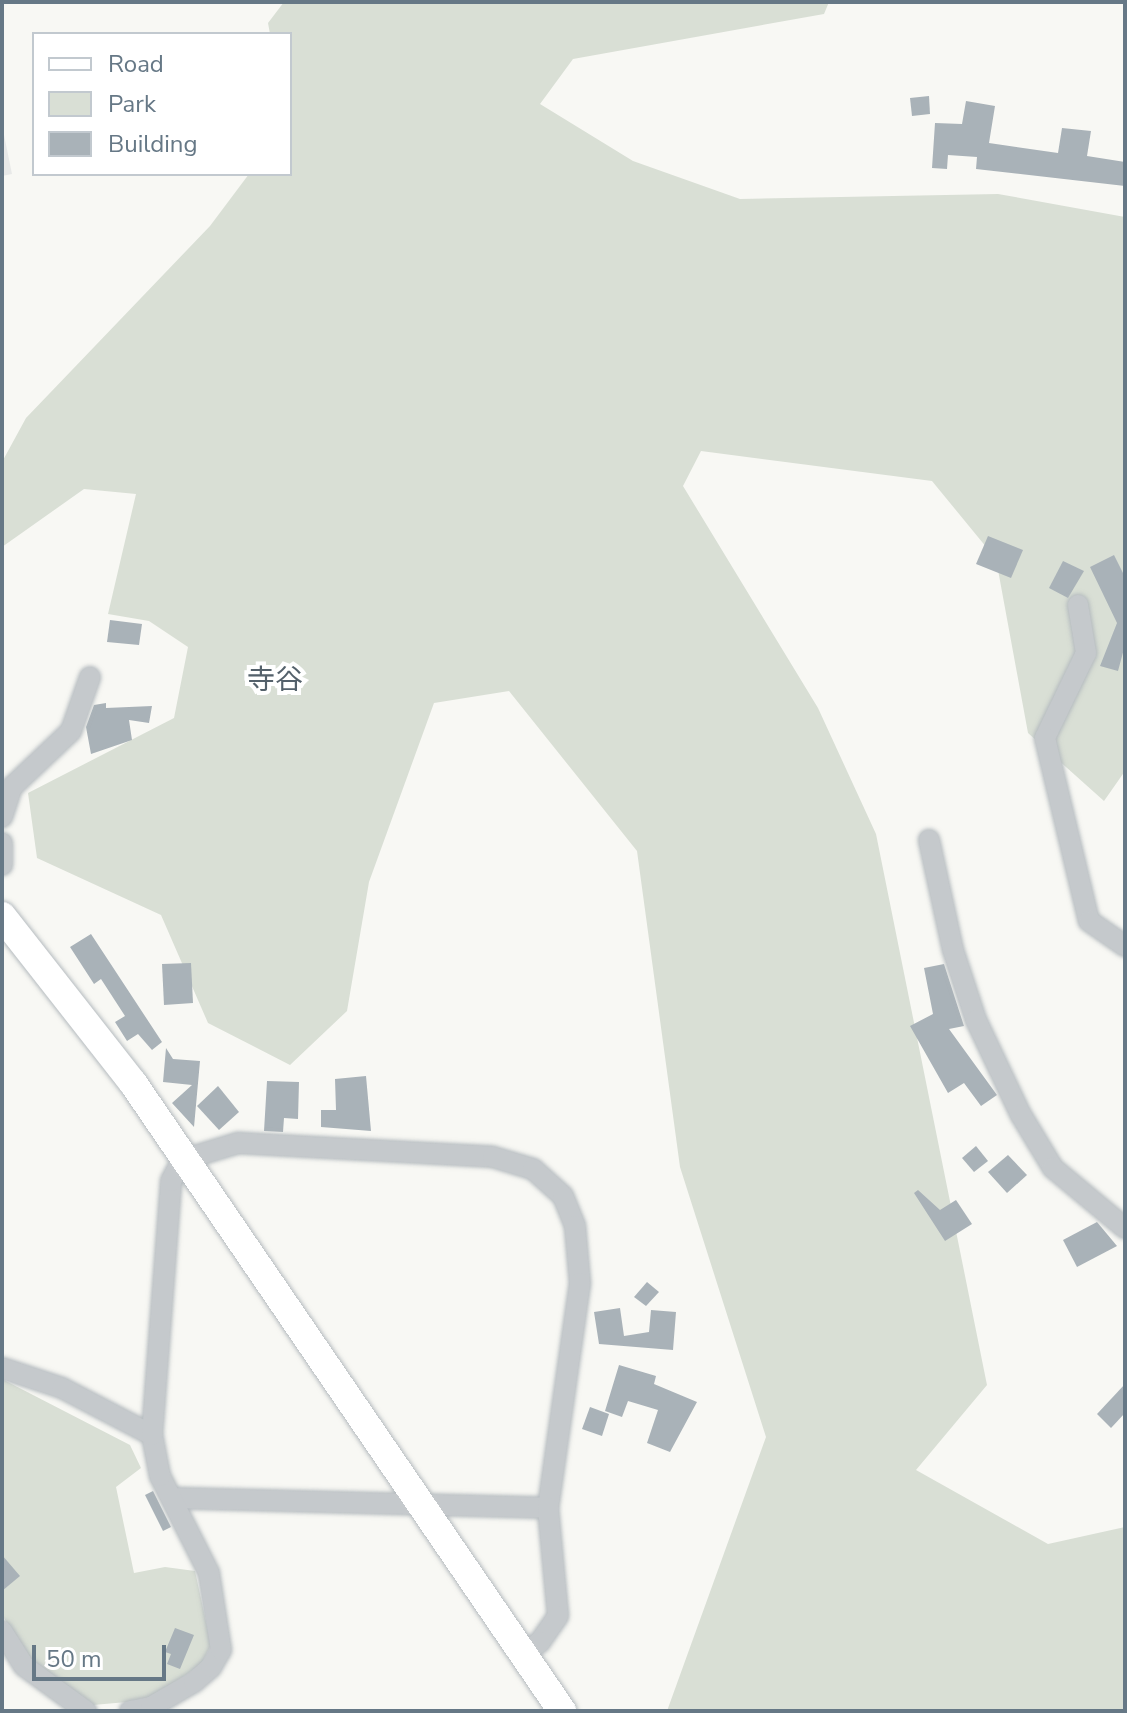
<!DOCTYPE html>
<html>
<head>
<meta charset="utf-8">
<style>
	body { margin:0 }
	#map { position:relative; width:1127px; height:1713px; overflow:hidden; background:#f8f8f4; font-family:"Nunito Sans","Noto Sans JP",sans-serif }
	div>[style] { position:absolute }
	.built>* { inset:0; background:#e8e9e8 }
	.green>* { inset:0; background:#d9dfd5 }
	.building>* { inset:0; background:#a9b2b8 }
	.roads { filter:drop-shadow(0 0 2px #b5bbbf) drop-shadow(0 0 2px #b5bbbf) }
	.street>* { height:20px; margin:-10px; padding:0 10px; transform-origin:10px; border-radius:10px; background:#c5c9cc }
	.secondary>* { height:28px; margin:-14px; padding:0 14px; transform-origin:14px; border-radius:14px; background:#fff }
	span { translate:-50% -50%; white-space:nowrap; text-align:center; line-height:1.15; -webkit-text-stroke:8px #fff; paint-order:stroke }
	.neighbourhood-label { font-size:28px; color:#54616b }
	.frame { position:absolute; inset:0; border:4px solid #667886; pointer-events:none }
	.legend { position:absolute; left:32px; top:32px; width:260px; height:144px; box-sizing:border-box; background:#fff; border:2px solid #c2c9cf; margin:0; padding:10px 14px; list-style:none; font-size:24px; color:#667886 }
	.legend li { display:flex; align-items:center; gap:16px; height:40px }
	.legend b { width:40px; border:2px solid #c2c9cf }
	.scale { position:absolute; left:32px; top:1645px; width:134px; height:36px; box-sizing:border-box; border:4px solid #667886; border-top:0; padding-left:10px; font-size:24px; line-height:28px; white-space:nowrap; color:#667886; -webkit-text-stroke:6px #fff; paint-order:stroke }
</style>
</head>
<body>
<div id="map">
	<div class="built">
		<i style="clip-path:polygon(2px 125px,12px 174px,2px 176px)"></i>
	</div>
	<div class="green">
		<i style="clip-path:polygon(284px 2px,829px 2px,824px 14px,573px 59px,540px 104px,633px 161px,740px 199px,998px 194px,1125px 217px,1125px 771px,1104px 801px,1028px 733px,996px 559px,932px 481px,701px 451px,683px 486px,818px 708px,876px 834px,987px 1385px,916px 1470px,1048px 1544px,1125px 1527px,1125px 1711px,667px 1711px,766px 1437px,680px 1167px,637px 851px,509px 691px,434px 703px,369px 882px,347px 1011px,290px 1065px,208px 1023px,161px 915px,37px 858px,28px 793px,174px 718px,188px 647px,149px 621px,108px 614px,136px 494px,84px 489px,2px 547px,2px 462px,26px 418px,210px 226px,249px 174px,290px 174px,290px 34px,270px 34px,268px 23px)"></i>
		<i style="clip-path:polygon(2px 1379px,130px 1445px,141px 1468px,116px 1487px,134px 1573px,165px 1567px,195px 1571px,211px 1645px,201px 1664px,150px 1700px,93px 1705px,37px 1671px,2px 1615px)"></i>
	</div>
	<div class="building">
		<i style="clip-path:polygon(929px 96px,930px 114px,912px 116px,910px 98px)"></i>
		<i style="clip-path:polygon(966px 101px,995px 106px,989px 143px,1058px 153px,1062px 128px,1091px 131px,1087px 156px,1125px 162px,1125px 186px,976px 169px,977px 157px,948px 155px,947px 169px,932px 168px,935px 123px,962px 124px)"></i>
		<i style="clip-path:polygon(988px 536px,1023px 550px,1011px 578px,976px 564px)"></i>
		<i style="clip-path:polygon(1114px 555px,1125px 577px,1125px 645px,1118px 671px,1100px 666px,1117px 623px,1090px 567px)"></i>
		<i style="clip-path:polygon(1063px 561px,1084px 571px,1068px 598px,1049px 588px)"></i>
		<i style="clip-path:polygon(110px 620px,142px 624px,139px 645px,107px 642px)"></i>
		<i style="clip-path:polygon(106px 703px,106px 708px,152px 706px,149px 723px,129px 720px,132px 740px,91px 754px,86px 727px,94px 705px)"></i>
		<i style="clip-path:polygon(91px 934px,162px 1042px,152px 1050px,138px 1034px,127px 1041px,115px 1022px,125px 1016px,101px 979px,94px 984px,70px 947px)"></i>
		<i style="clip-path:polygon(191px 963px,193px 1003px,164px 1005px,162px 964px)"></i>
		<i style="clip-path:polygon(944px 964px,964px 1026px,949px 1029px,997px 1095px,981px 1106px,964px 1083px,948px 1093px,910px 1026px,933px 1014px,924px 968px)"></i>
		<i style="clip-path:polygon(166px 1048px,173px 1059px,200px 1061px,194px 1127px,172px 1103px,192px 1085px,163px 1082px)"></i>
		<i style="clip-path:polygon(366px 1076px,371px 1131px,321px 1127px,321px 1110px,336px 1110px,335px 1079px)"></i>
		<i style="clip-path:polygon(267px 1081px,299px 1082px,298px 1119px,284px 1118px,283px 1132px,264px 1131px)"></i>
		<i style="clip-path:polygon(218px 1086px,239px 1112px,219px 1130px,197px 1106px)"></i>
		<i style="clip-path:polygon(976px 1146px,988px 1161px,974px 1172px,962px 1158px)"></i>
		<i style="clip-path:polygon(1008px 1155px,1027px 1175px,1007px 1193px,988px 1172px)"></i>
		<i style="clip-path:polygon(918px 1190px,940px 1210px,956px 1200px,972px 1224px,945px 1241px,914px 1193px)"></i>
		<i style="clip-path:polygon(1097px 1222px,1117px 1246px,1077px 1267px,1063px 1240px)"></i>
		<i style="clip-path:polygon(647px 1282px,659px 1292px,646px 1306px,634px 1297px)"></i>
		<i style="clip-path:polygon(620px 1308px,624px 1336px,649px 1332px,651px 1310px,676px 1312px,673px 1350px,599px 1344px,594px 1312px)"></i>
		<i style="clip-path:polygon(619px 1365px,656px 1376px,654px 1384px,697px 1402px,670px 1452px,647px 1443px,658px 1410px,628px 1401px,622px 1417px,605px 1411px)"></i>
		<i style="clip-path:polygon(1125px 1384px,1125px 1413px,1111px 1428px,1097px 1414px)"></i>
		<i style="clip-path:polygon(590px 1407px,609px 1414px,602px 1436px,582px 1429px)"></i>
		<i style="clip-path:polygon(153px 1491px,171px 1527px,163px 1531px,145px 1495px)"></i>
		<i style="clip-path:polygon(2px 1555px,20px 1576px,2px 1591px)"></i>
		<i style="clip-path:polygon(175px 1628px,194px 1635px,180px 1669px,167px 1664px,171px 1654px,165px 1652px)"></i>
	</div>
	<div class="roads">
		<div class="street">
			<i style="left:1078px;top:605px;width:49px;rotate:80.5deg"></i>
			<i style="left:1086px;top:653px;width:94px;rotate:115.8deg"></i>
			<i style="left:1045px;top:738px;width:188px;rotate:76.5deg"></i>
			<i style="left:1089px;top:921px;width:44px;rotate:34.8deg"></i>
			<i style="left:2px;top:817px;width:32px;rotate:-72deg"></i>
			<i style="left:12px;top:787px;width:81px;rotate:-43.5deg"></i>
			<i style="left:71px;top:731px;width:57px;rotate:-70.6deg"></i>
			<i style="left:929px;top:840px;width:113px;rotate:77.7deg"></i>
			<i style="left:953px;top:950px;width:74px;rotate:71.8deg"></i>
			<i style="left:976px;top:1020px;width:105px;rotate:64.7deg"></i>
			<i style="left:1021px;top:1115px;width:62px;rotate:58.9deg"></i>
			<i style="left:1053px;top:1168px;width:94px;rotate:39.8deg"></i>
			<i style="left:2px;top:843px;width:22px;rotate:90deg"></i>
			<i style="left:2px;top:1368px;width:63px;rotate:18.4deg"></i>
			<i style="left:62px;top:1388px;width:102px;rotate:27.6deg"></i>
			<i style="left:173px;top:1498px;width:375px;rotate:1.5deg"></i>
			<i style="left:2px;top:1631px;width:41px;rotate:57.8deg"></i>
			<i style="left:24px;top:1666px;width:77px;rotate:36deg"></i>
			<i style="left:130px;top:1711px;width:21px;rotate:-11deg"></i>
			<i style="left:151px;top:1707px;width:50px;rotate:-30.2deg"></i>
			<i style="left:194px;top:1682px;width:23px;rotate:-41deg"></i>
			<i style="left:211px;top:1667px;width:20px;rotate:-60deg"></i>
			<i style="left:221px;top:1650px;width:78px;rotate:-98.9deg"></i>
			<i style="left:209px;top:1573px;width:109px;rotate:-116.8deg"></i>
			<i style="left:160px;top:1476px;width:42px;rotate:-101deg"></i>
			<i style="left:152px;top:1435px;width:255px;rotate:-85.7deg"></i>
			<i style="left:171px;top:1181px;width:24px;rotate:-62deg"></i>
			<i style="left:182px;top:1160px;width:59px;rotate:-16.9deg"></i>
			<i style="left:238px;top:1143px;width:255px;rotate:3.1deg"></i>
			<i style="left:493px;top:1157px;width:42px;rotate:16.7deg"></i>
			<i style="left:533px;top:1169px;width:40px;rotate:42deg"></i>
			<i style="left:563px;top:1196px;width:32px;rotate:68deg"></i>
			<i style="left:575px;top:1226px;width:57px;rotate:85deg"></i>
			<i style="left:580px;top:1283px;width:227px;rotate:98.1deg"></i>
			<i style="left:548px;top:1508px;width:108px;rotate:84.7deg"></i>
			<i style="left:558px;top:1616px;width:32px;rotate:125deg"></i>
			<i style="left:540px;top:1642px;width:18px;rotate:146deg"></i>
		</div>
		<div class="secondary">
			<i style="left:2px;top:916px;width:212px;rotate:51.9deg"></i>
			<i style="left:133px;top:1083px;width:761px;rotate:55.66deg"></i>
		</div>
	</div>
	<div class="neighbourhood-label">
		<span style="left:275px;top:680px">寺谷</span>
	</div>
	<div class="frame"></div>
	<ul class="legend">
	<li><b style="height:10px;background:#fff"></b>Road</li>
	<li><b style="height:22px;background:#d9dfd5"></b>Park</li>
	<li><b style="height:22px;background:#a9b2b8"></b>Building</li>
	</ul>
	<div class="scale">50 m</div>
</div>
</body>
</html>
